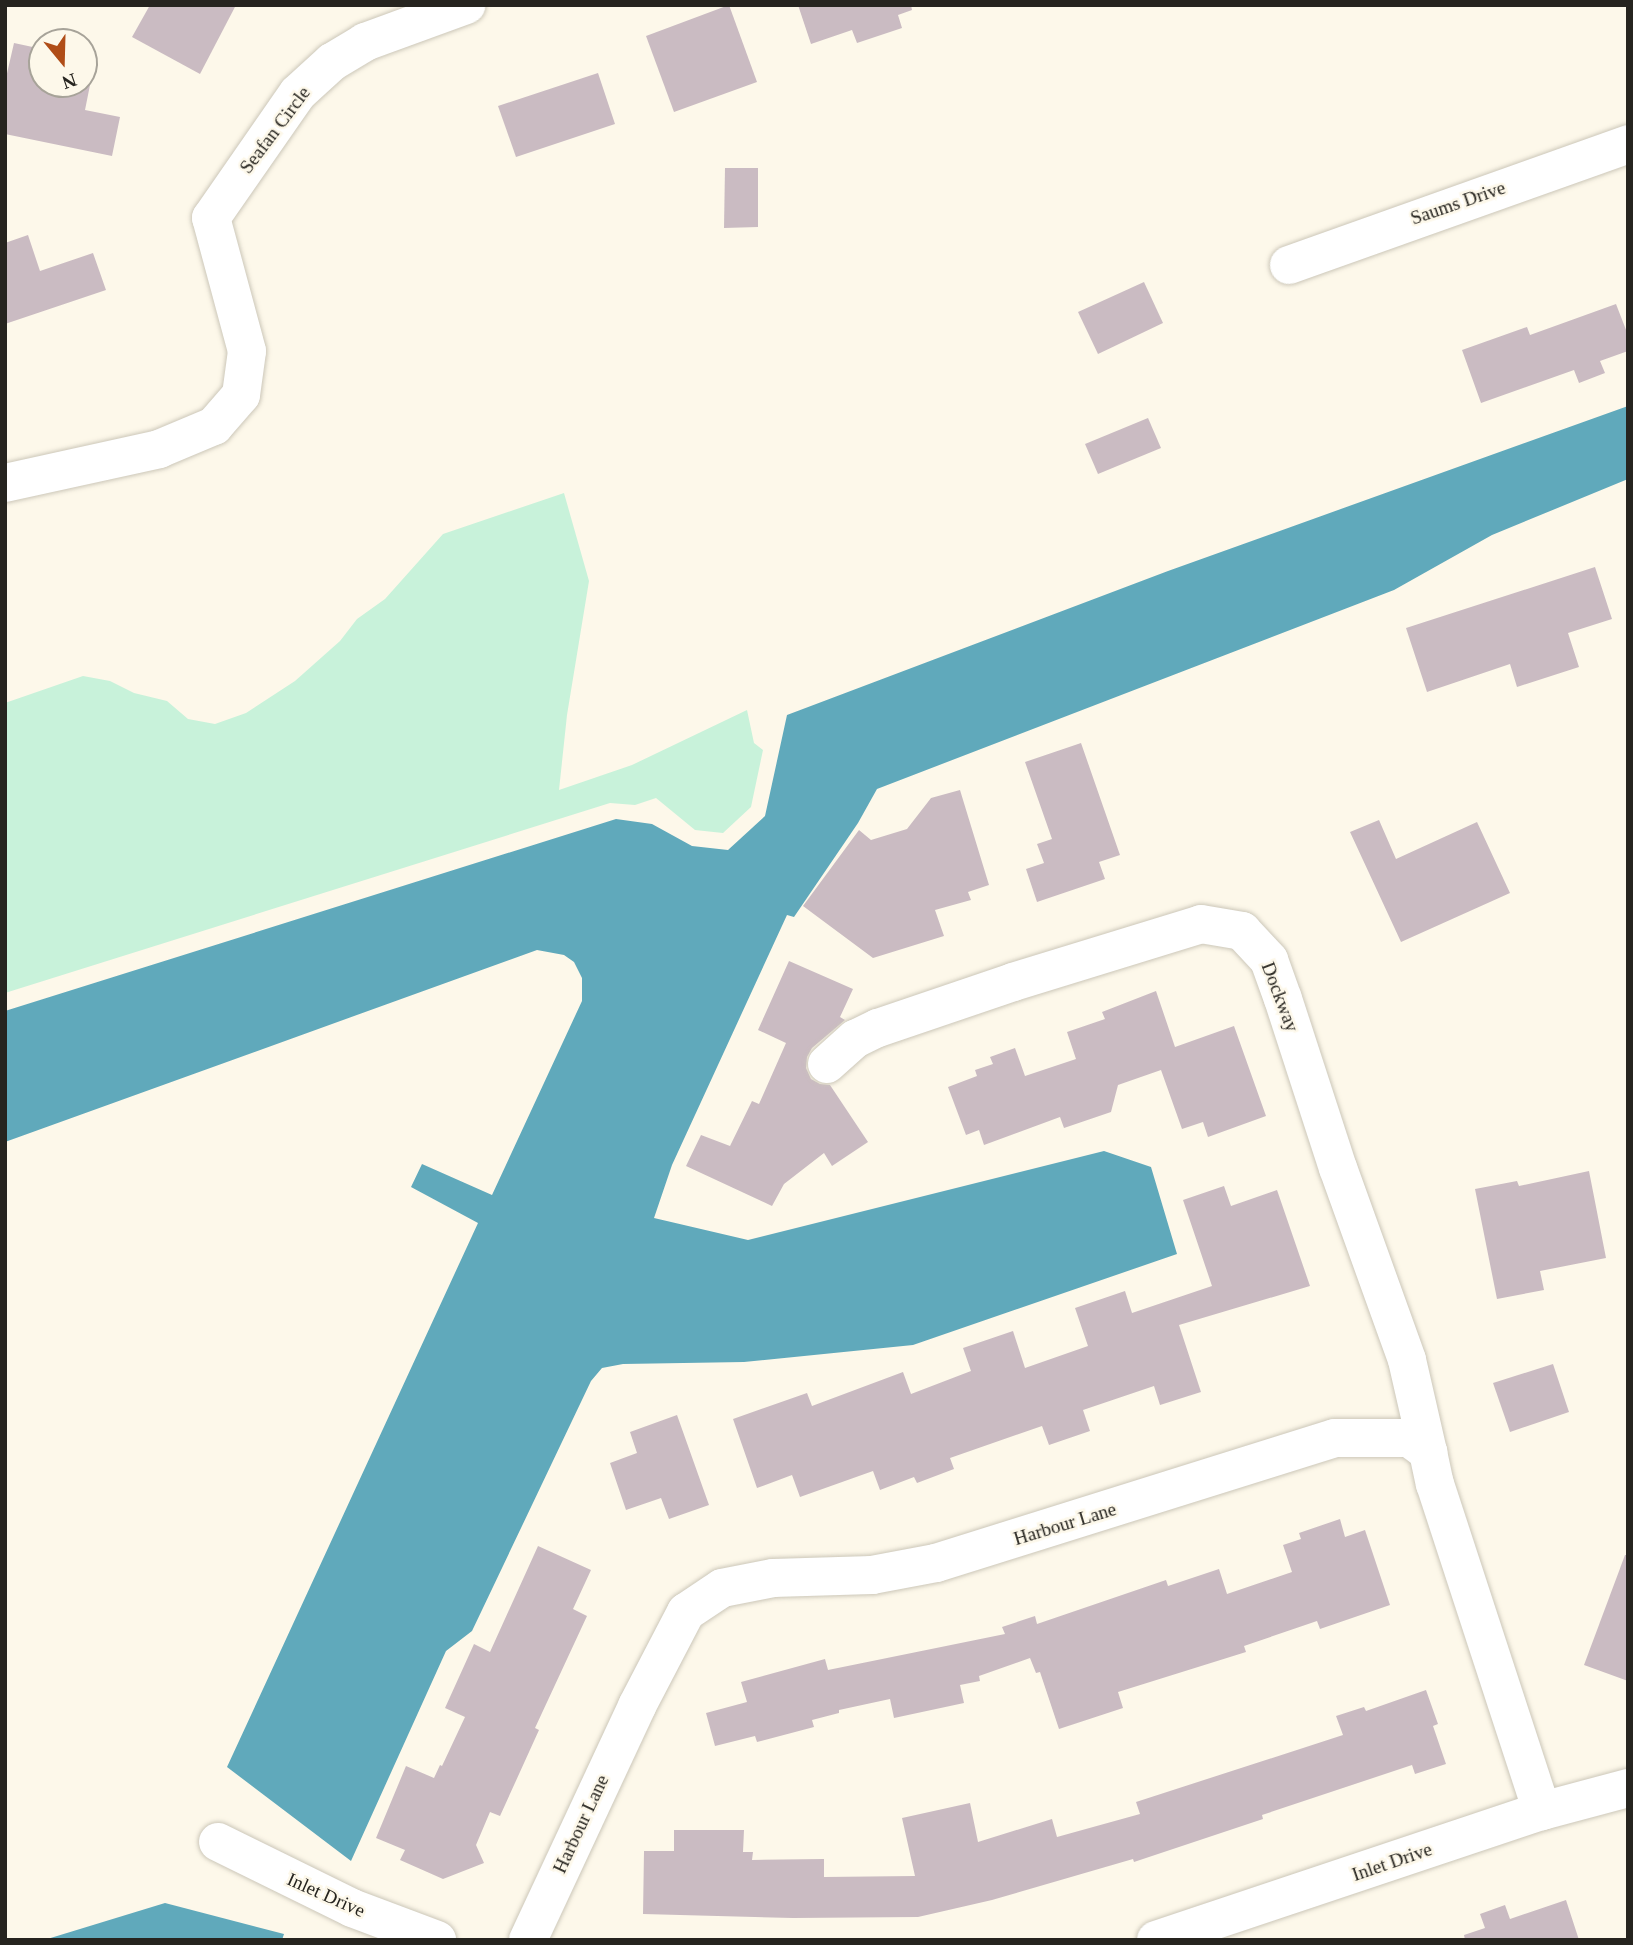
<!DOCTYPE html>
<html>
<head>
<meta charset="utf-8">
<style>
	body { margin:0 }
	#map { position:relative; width:1633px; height:1945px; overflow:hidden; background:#fdf8ea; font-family:"Times New Roman",serif }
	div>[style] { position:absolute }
	.green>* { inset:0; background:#c8f2da }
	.water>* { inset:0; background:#60a9bb }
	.building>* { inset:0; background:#cabbc2 }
	.roads { filter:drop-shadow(0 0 2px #ccc7b9) drop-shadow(0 0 2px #ccc7b9) }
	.street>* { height:38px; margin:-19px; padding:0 19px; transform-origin:19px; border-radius:19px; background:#fff }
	span { translate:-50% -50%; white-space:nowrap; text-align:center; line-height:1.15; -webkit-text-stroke:5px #fdf8ea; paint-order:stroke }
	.street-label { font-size:19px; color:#26241f }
	.frame { position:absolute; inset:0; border:7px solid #26241f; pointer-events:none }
	.north { position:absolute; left:28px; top:28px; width:70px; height:70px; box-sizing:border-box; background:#fdf8ea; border:2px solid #a7a399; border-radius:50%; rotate:161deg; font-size:19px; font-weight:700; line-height:28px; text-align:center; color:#26241f }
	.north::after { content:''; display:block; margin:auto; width:24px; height:32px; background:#b04d17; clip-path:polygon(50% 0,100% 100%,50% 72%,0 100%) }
</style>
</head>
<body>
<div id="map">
	<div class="green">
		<i style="clip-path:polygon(564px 493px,589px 581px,567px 715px,559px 790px,632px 765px,747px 710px,754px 743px,763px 750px,751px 807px,723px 833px,695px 830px,656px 798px,635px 805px,610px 803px,5px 993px,5px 703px,83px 676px,110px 681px,134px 693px,167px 701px,188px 719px,215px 724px,246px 713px,295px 681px,340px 641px,357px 619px,385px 599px,443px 534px)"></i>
	</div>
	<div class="water">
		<i style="clip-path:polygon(1628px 406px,1628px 479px,1492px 535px,1394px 590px,877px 789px,858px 823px,794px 917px,787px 915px,672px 1165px,654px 1218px,748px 1240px,1104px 1151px,1151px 1167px,1177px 1254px,913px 1345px,744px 1362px,623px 1364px,602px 1368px,591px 1381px,472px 1631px,446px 1651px,351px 1861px,227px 1767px,478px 1223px,411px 1187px,422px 1164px,492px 1195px,582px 1001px,582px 978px,574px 962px,564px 955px,537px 950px,5px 1142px,5px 1011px,616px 819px,652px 824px,692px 846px,728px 850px,765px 816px,787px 715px,1168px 571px)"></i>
		<i style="clip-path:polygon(165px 1903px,284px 1934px,282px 1940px,44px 1940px)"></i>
	</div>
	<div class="building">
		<i style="clip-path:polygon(150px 5px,236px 5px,200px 74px,132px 37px)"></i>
		<i style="clip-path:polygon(729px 5px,757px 82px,674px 112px,646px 36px)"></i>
		<i style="clip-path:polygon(798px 5px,911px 5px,912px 10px,898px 15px,902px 28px,857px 43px,852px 30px,811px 44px)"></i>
		<i style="clip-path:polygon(14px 43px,42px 49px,42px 84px,84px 84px,84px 58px,95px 60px,85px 110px,120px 117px,112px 156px,5px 134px,5px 82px)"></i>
		<i style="clip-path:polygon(598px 73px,615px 124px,516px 157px,498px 106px)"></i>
		<i style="clip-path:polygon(725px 168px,758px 168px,758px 227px,724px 228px)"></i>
		<i style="clip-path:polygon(28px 235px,40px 271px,93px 253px,106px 290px,5px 324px,5px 243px)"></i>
		<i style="clip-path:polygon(1144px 282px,1163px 323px,1098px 354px,1078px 312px)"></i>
		<i style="clip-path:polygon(1616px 304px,1628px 335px,1628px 351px,1600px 361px,1605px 373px,1579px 383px,1574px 370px,1481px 403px,1462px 350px,1527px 327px,1530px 335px)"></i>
		<i style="clip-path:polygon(1148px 418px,1161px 448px,1098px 474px,1085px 444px)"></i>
		<i style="clip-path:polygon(1595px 567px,1612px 619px,1568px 633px,1579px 667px,1517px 687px,1510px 664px,1427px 692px,1406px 628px)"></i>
		<i style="clip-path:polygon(1081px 743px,1120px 855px,1099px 862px,1105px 879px,1037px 902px,1026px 869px,1044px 863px,1037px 844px,1052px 839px,1025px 762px)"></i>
		<i style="clip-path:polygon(960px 790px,989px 885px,968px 892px,971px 900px,935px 910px,944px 936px,873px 958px,803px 906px,859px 830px,871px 840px,907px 829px,931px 798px)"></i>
		<i style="clip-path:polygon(1379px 820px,1396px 859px,1477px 822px,1510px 893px,1401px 942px,1350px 832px)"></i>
		<i style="clip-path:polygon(789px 961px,853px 989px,840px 1017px,845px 1020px,812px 1048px,807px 1057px,806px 1068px,811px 1079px,820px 1084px,830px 1085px,868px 1142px,832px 1166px,824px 1153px,784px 1184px,772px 1206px,686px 1166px,701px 1135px,730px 1146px,752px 1101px,759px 1104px,786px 1043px,758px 1030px)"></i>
		<i style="clip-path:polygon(1156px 991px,1175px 1047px,1234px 1026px,1266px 1116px,1208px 1137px,1203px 1122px,1182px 1129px,1161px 1070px,1118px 1085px,1111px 1112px,1064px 1128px,1060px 1117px,984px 1145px,979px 1130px,966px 1135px,948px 1087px,977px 1076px,975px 1070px,993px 1064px,990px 1057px,1015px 1048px,1025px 1076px,1076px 1059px,1067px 1032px,1105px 1019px,1102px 1012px)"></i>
		<i style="clip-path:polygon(1589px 1171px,1606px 1258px,1540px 1271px,1544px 1290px,1497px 1299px,1475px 1189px,1517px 1181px,1519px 1186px)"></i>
		<i style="clip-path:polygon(1224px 1186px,1231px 1206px,1277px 1190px,1310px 1286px,1179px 1325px,1201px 1392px,1160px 1405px,1154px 1386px,1083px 1410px,1090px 1431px,1049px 1445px,1042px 1426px,950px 1458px,954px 1469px,917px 1483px,914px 1477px,880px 1490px,873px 1471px,800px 1497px,792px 1475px,757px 1488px,733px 1419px,807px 1393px,812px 1406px,903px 1372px,911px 1394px,971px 1371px,963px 1348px,1013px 1331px,1025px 1368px,1088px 1346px,1075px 1308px,1125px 1291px,1132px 1313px,1212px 1286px,1183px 1200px)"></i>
		<i style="clip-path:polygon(1553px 1364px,1569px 1412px,1510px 1432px,1493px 1383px)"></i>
		<i style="clip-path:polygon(677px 1415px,709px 1505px,669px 1519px,661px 1498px,626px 1510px,610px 1463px,637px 1453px,630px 1432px)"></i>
		<i style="clip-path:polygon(1340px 1519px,1345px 1537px,1365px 1530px,1390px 1605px,1320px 1629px,1317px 1621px,1244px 1646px,1246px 1652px,1118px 1692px,1123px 1708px,1059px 1729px,1040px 1672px,1036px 1673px,1030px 1658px,979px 1676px,980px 1681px,960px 1685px,964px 1703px,894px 1718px,890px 1699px,839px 1710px,839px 1713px,812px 1720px,814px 1727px,757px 1742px,755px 1736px,715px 1746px,706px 1713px,747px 1702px,741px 1682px,825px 1659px,828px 1670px,1005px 1634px,1002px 1627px,1035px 1616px,1037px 1624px,1166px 1580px,1168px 1586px,1219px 1569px,1227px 1594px,1292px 1572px,1283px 1545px,1301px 1539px,1299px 1533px)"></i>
		<i style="clip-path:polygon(538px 1546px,591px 1570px,573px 1609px,587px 1616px,535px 1728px,539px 1730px,500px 1816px,490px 1812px,476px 1845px,484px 1863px,443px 1879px,400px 1860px,405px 1850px,376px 1838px,406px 1766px,434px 1778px,440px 1765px,442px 1766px,465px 1717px,445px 1708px,474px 1644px,490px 1652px)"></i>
		<i style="clip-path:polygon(1625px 1555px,1628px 1555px,1628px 1681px,1584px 1665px)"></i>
		<i style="clip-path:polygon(1426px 1690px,1438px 1724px,1433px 1726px,1446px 1764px,1415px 1774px,1412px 1765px,1262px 1815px,1263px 1819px,1134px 1862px,1133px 1859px,992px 1900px,918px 1917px,793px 1918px,643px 1914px,644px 1851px,674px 1851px,674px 1830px,744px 1830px,743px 1852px,753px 1852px,752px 1860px,824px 1859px,824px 1877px,915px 1876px,902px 1818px,970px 1803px,978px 1842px,1052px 1819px,1057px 1837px,1140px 1814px,1136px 1802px,1343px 1735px,1336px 1716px,1364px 1707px,1366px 1711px)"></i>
		<i style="clip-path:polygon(1566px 1900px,1579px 1940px,1465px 1940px,1464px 1935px,1485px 1928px,1480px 1914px,1505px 1905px,1510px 1919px)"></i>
	</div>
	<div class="roads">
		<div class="street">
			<i style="left:1289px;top:265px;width:360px;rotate:-19.6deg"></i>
			<i style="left:5px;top:483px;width:158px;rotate:-12.4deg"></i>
			<i style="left:159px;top:449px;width:60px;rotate:-22.7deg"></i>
			<i style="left:214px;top:426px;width:41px;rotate:-48.9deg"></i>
			<i style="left:241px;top:395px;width:44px;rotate:-82.2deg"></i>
			<i style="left:247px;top:351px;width:138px;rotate:-105.1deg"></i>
			<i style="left:211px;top:218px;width:152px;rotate:-55.2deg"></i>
			<i style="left:298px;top:93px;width:46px;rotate:-42.4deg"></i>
			<i style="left:332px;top:62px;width:39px;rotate:-31deg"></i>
			<i style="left:365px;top:42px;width:108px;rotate:-20.1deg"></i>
			<i style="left:827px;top:1064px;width:38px;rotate:-42deg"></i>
			<i style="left:855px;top:1039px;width:25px;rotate:-26deg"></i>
			<i style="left:878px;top:1028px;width:143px;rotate:-18.8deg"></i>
			<i style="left:1013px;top:982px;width:197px;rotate:-17.1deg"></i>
			<i style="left:1201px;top:924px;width:42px;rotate:9.7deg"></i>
			<i style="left:1242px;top:931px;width:40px;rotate:47deg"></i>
			<i style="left:1269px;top:960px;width:41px;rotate:70.3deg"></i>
			<i style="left:1283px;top:999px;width:178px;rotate:72deg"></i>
			<i style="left:1338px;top:1168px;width:204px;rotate:70.2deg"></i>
			<i style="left:1407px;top:1360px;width:94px;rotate:77.1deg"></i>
			<i style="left:218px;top:1842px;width:149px;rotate:26.2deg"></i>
			<i style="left:352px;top:1908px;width:91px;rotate:20.6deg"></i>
			<i style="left:528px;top:1940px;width:258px;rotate:-65deg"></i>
			<i style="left:637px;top:1706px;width:106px;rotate:-62.5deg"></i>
			<i style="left:686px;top:1612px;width:43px;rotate:-33.7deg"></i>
			<i style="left:722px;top:1588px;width:52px;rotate:-11.1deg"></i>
			<i style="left:773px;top:1578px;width:99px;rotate:-1.7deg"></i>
			<i style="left:872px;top:1575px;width:65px;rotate:-10.6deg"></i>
			<i style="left:936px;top:1563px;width:418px;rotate:-17.4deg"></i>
			<i style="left:1335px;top:1438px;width:74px"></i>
			<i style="left:1409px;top:1438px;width:24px;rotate:36deg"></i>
			<i style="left:1428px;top:1452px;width:33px;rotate:78deg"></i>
			<i style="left:1435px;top:1484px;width:344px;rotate:71.9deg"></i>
			<i style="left:1156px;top:1940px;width:407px;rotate:-18.5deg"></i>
			<i style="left:1542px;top:1811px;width:89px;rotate:-15deg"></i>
		</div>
	</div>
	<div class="street-label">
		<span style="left:275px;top:130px;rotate:-53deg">Seafan Circle</span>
		<span style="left:1458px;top:203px;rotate:-19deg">Saums Drive</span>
		<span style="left:1280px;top:997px;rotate:69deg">Dockway</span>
		<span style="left:1065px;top:1524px;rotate:-17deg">Harbour Lane</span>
		<span style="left:581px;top:1824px;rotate:-65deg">Harbour Lane</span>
		<span style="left:1392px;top:1862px;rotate:-19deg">Inlet Drive</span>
		<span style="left:326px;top:1895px;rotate:24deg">Inlet Drive</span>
	</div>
	<div class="frame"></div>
	<div class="north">N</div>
</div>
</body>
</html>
